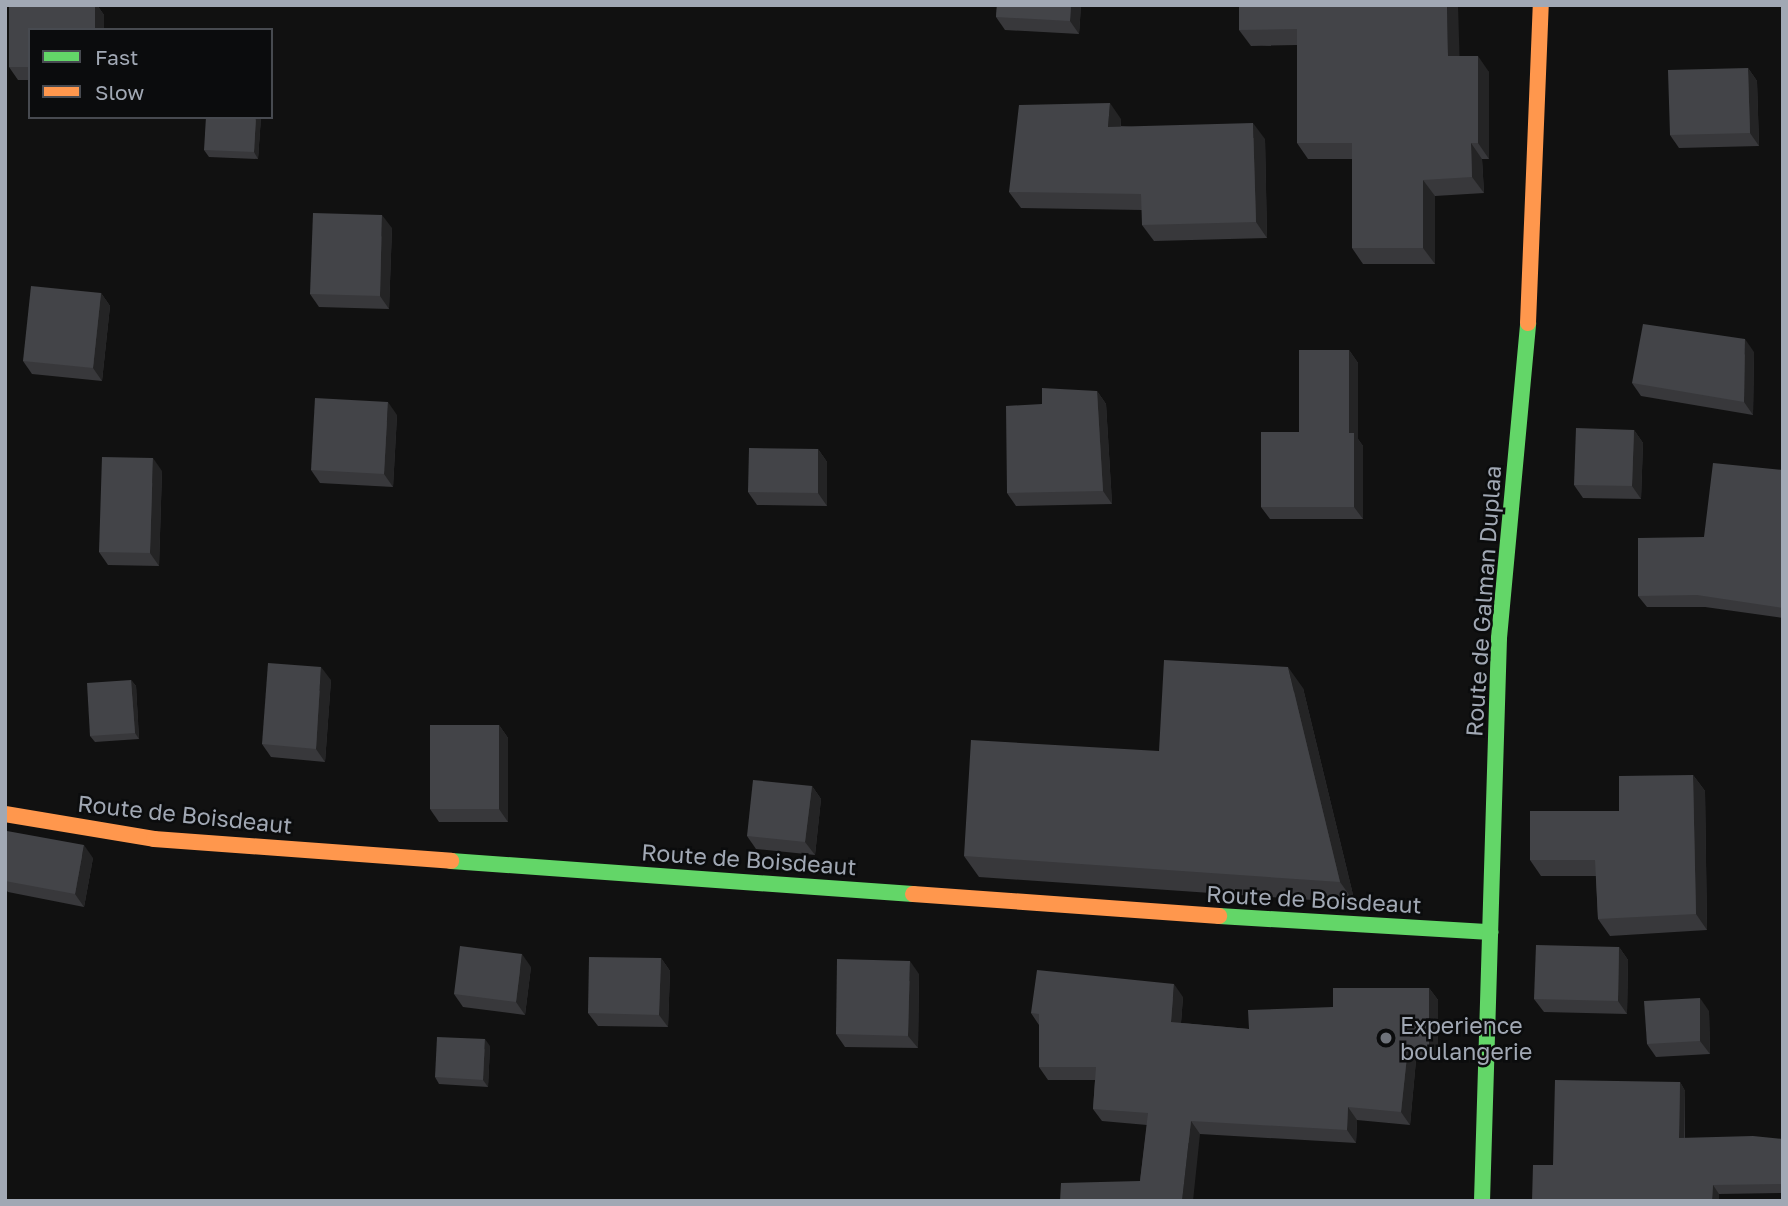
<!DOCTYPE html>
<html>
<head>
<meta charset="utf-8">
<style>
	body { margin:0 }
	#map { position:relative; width:1788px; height:1206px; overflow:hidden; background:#111; font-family:"Golos Text",sans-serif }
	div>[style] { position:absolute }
	.fast>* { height:16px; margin:-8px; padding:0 8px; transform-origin:8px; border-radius:8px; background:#63d668 }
	.slow>* { height:16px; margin:-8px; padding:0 8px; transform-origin:8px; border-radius:8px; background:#ff974d }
	.wall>* { inset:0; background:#38383b }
	.shaded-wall>* { inset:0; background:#242425 }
	.building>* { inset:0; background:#434448 }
	.dots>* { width:19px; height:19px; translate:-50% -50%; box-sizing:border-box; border:4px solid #0b0c0d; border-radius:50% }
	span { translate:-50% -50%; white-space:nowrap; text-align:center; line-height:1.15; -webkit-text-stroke:5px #0b0c0d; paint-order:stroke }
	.street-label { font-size:23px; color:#a1a8b4 }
	.poi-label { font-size:23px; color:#a1a8b4 }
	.left { translate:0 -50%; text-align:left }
	.frame { position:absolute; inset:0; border:7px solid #a1a8b4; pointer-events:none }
	.legend { position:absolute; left:28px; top:28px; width:245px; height:91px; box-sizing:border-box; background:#0b0c0d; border:2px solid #474a50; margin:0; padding:9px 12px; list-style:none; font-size:21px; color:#a1a8b4 }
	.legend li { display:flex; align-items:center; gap:14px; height:35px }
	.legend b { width:35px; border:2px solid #474a50 }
</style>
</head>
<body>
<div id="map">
	<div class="fast">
		<i style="left:451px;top:861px;width:463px;rotate:4.1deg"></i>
		<i style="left:1219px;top:916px;width:272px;rotate:3.4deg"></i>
		<i style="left:1482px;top:1201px;width:563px;rotate:-88.27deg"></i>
		<i style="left:1499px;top:638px;width:316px;rotate:-84.7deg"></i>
	</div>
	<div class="slow">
		<i style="left:1528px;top:323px;width:318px;rotate:-87.7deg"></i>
		<i style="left:5px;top:814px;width:151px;rotate:9.5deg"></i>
		<i style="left:154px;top:839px;width:298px;rotate:4.2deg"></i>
		<i style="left:913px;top:894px;width:307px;rotate:4.1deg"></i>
	</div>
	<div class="wall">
		<i style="clip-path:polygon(9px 5px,97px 5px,104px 15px,104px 30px,30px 30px,30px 80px,18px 80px,9px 67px)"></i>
		<i style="clip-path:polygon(997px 5px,1081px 5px,1079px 34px,1005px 30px,996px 17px)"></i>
		<i style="clip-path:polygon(1239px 5px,1459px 56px,1489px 72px,1489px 159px,1482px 159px,1484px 193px,1435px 196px,1435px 264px,1363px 264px,1352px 248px,1352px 159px,1308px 159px,1297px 143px,1297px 45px,1251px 46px,1239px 30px)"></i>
		<i style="clip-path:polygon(1748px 68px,1757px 81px,1759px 146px,1679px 148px,1670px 135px)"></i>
		<i style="clip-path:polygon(261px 117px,258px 159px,209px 157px,204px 150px)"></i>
		<i style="clip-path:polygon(1121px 119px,1121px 126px,1265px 139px,1267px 238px,1154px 241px,1142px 225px,1142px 210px,1021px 208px,1009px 192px)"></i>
		<i style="clip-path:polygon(392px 228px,389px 309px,319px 307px,310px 294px)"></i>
		<i style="clip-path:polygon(101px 293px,110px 306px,102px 381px,32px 374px,23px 361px)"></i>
		<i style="clip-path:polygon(1349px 350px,1358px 363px,1358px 439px,1363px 446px,1363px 519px,1270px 519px,1261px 507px,1299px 432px)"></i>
		<i style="clip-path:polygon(1754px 352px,1753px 415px,1641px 396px,1632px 383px)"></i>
		<i style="clip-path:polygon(1097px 391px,1106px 404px,1112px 504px,1016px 506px,1007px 493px,1042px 404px)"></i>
		<i style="clip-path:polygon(397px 415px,393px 487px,320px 483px,311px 470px)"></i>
		<i style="clip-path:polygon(1634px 430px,1643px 443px,1641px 499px,1583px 498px,1574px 485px)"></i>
		<i style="clip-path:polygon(818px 449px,827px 462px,827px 506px,757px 505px,748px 492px)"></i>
		<i style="clip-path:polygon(1783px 470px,1783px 618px,1705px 607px,1647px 607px,1638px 596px,1704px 537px)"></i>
		<i style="clip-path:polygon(162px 471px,159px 566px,108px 565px,99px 552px)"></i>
		<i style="clip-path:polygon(131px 680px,136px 686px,139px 739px,95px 742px,90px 736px)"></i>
		<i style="clip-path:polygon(331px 680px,325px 762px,271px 757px,262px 744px)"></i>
		<i style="clip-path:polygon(1303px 688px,1355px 903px,979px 877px,964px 856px,1159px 751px)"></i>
		<i style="clip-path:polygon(499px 725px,508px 738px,508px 822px,439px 822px,430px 809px)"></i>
		<i style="clip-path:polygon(1693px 775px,1705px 791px,1707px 930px,1610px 936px,1598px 919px,1596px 876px,1541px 876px,1530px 860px,1619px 811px)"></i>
		<i style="clip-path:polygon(812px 786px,821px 799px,815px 855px,756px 849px,747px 836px)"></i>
		<i style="clip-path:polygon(5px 843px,93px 858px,84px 907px,8px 892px,5px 889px)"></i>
		<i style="clip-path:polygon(1619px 947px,1628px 960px,1627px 1014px,1544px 1012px,1534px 999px)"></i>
		<i style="clip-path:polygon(661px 958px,670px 971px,668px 1027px,598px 1026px,588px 1013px)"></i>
		<i style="clip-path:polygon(531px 967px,525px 1015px,463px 1007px,454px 994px)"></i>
		<i style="clip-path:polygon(919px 974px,918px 1048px,845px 1047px,836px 1034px)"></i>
		<i style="clip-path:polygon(1429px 988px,1438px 1000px,1438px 1060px,1416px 1060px,1410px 1125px,1357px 1120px,1356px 1143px,1200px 1134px,1140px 1181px,1147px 1125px,1102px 1121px,1093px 1109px,1095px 1080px,1048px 1080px,1039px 1067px,1039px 1025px,1031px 1013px,1183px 997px,1181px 1023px,1249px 1029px,1333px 1007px)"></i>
		<i style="clip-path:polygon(1709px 1011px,1710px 1054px,1656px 1057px,1647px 1044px)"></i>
		<i style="clip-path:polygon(490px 1046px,488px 1087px,439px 1084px,435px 1077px)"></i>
		<i style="clip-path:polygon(1680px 1082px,1685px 1091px,1685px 1138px,1783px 1139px,1783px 1193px,1719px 1194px,1719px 1201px,1532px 1201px,1553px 1165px)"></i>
	</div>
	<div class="shaded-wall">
		<i style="clip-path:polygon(95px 5px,97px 5px,104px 15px,104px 30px,95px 30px)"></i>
		<i style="clip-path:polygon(1071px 5px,1081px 5px,1079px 34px,1070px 21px)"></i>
		<i style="clip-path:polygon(1447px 5px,1458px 5px,1460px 72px,1448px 56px)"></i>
		<i style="clip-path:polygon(1478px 56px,1489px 72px,1489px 159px,1478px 143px)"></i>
		<i style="clip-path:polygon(1748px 68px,1757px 81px,1759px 146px,1750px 133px)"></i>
		<i style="clip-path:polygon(1110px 103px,1121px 119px,1120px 143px,1108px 127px)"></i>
		<i style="clip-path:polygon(256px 117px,261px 117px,258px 159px,254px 152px)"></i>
		<i style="clip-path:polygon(1253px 123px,1265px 139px,1267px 238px,1256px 222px)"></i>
		<i style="clip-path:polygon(1471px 143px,1482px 159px,1484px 193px,1472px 177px)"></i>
		<i style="clip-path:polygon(1423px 180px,1435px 196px,1435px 264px,1423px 248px)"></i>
		<i style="clip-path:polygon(382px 215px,392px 228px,389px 309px,380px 296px)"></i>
		<i style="clip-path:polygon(101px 293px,110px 306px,102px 381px,93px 368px)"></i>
		<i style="clip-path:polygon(1745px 339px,1754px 352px,1753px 415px,1744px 402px)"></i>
		<i style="clip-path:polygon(1349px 350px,1358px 363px,1358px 439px,1363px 446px,1363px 519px,1354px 507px,1349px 433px)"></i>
		<i style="clip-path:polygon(1097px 391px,1106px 404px,1112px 504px,1103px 491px)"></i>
		<i style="clip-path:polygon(388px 402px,397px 415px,393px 487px,384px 474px)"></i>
		<i style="clip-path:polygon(1634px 430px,1643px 443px,1641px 499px,1632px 486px)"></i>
		<i style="clip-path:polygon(818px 449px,827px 462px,827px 506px,818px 493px)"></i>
		<i style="clip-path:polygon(153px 458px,162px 471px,159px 566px,150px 553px)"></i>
		<i style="clip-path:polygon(321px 667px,331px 680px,325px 762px,316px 749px)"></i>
		<i style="clip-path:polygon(1288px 667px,1303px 688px,1355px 903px,1340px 882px)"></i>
		<i style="clip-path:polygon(131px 680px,136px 686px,139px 739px,135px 733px)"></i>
		<i style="clip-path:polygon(499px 725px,508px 738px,508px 822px,499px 809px)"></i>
		<i style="clip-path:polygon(1693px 775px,1705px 791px,1707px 930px,1696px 914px)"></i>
		<i style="clip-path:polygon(812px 786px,821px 799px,815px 855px,805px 842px)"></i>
		<i style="clip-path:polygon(84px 845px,93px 858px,84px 907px,75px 894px)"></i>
		<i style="clip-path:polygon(1619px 947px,1628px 960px,1627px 1014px,1618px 1001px)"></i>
		<i style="clip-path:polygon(522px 954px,531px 967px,525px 1015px,516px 1002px)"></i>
		<i style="clip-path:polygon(661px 958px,670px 971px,668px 1027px,659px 1015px)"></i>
		<i style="clip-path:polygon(910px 961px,919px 974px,918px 1048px,908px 1036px)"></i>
		<i style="clip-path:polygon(1174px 984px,1183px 997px,1180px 1035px,1171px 1022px)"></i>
		<i style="clip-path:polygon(1429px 988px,1438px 1000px,1438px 1060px,1429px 1047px)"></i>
		<i style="clip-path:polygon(1700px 998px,1709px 1011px,1710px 1054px,1700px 1041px)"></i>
		<i style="clip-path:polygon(485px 1039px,490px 1046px,488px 1087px,483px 1080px)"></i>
		<i style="clip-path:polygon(1408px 1047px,1416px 1060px,1410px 1125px,1401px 1112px)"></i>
		<i style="clip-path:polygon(1680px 1082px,1685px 1091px,1684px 1147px,1679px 1138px)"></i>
		<i style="clip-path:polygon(1348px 1107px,1357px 1120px,1356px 1143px,1347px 1130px)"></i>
		<i style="clip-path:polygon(1191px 1121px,1200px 1134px,1193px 1201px,1182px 1201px)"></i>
		<i style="clip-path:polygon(1713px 1185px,1719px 1194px,1719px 1201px,1712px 1201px)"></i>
	</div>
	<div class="building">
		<i style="clip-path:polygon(9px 5px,95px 5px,95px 30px,30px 30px,30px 67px,9px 67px)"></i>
		<i style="clip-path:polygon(997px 5px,1071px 5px,1070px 21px,996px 17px)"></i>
		<i style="clip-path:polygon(1239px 5px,1447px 5px,1448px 56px,1478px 56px,1478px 143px,1471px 143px,1472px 177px,1423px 180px,1423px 248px,1352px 248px,1352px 143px,1297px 143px,1297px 29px,1239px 30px)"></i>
		<i style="clip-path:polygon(1748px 68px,1750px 133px,1670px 135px,1668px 70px)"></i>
		<i style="clip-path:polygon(1110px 103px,1108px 127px,1253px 123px,1256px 222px,1142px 225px,1141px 194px,1009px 192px,1019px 105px)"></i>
		<i style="clip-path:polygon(206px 117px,256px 117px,254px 152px,204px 150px)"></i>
		<i style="clip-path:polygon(313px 213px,382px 215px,380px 296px,310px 294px)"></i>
		<i style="clip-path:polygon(31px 286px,101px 293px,93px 368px,23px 361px)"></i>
		<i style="clip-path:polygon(1643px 324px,1745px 339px,1744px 402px,1632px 383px)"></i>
		<i style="clip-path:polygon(1299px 350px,1349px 350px,1349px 433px,1354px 433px,1354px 507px,1261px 507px,1261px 432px,1299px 432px)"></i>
		<i style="clip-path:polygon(1042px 388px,1097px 391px,1103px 491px,1007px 493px,1006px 406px,1042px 404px)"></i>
		<i style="clip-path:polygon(315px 398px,388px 402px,384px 474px,311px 470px)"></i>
		<i style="clip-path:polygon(1576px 428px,1634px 430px,1632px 486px,1574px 485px)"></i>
		<i style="clip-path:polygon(749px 448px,818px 449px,818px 493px,748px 492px)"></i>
		<i style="clip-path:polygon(102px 457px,153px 458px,150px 553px,99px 552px)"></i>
		<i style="clip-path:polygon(1713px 463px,1783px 470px,1783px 608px,1697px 595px,1638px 596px,1638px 538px,1704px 537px)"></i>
		<i style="clip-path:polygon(1164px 660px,1288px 667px,1340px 882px,964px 856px,971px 740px,1159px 751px)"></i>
		<i style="clip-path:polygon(268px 663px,321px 667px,316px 749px,262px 744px)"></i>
		<i style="clip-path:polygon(131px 680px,135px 733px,90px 736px,87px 683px)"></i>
		<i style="clip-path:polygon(430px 725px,499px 725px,499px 809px,430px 809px)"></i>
		<i style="clip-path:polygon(1693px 775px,1696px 914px,1598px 919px,1595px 860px,1530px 860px,1530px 811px,1619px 811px,1619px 776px)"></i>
		<i style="clip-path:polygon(753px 780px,812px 786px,805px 842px,747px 836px)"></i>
		<i style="clip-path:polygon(7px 831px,84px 845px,75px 894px,5px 881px,5px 843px)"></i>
		<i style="clip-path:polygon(1536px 945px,1619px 947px,1618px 1001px,1534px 999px)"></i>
		<i style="clip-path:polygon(460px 946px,522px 954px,516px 1002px,454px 994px)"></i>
		<i style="clip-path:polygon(589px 957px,661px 958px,659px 1015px,588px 1013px)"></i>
		<i style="clip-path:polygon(837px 959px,910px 961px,908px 1036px,836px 1034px)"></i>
		<i style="clip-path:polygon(1037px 970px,1174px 984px,1171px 1022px,1249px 1029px,1248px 1010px,1333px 1007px,1333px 988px,1429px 988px,1429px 1047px,1408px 1047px,1401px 1112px,1348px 1107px,1347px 1130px,1191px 1121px,1182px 1201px,1060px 1201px,1061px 1183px,1140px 1181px,1148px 1113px,1093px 1109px,1096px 1067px,1039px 1067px,1039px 1014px,1031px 1013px)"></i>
		<i style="clip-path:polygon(1700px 998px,1700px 1041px,1647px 1044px,1644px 1001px)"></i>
		<i style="clip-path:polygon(437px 1037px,485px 1039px,483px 1080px,435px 1077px)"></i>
		<i style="clip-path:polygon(1555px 1080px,1680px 1082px,1679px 1138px,1753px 1136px,1783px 1139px,1783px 1184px,1713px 1185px,1712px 1201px,1532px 1201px,1533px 1165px,1553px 1165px)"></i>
	</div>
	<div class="dots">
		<i style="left:1386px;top:1038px;background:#6f737b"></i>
	</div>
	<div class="street-label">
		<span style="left:1483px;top:601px;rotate:-86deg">Route de Galman Duplaa</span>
		<span style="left:185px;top:814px;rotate:6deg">Route de Boisdeaut</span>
		<span style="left:749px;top:859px;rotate:4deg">Route de Boisdeaut</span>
		<span style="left:1314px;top:899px;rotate:3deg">Route de Boisdeaut</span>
	</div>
	<div class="poi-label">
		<span class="left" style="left:1400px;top:1038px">Experience<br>boulangerie</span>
	</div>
	<div class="frame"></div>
	<ul class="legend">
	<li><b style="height:9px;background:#63d668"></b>Fast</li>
	<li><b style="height:9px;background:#ff974d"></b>Slow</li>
	</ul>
</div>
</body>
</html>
